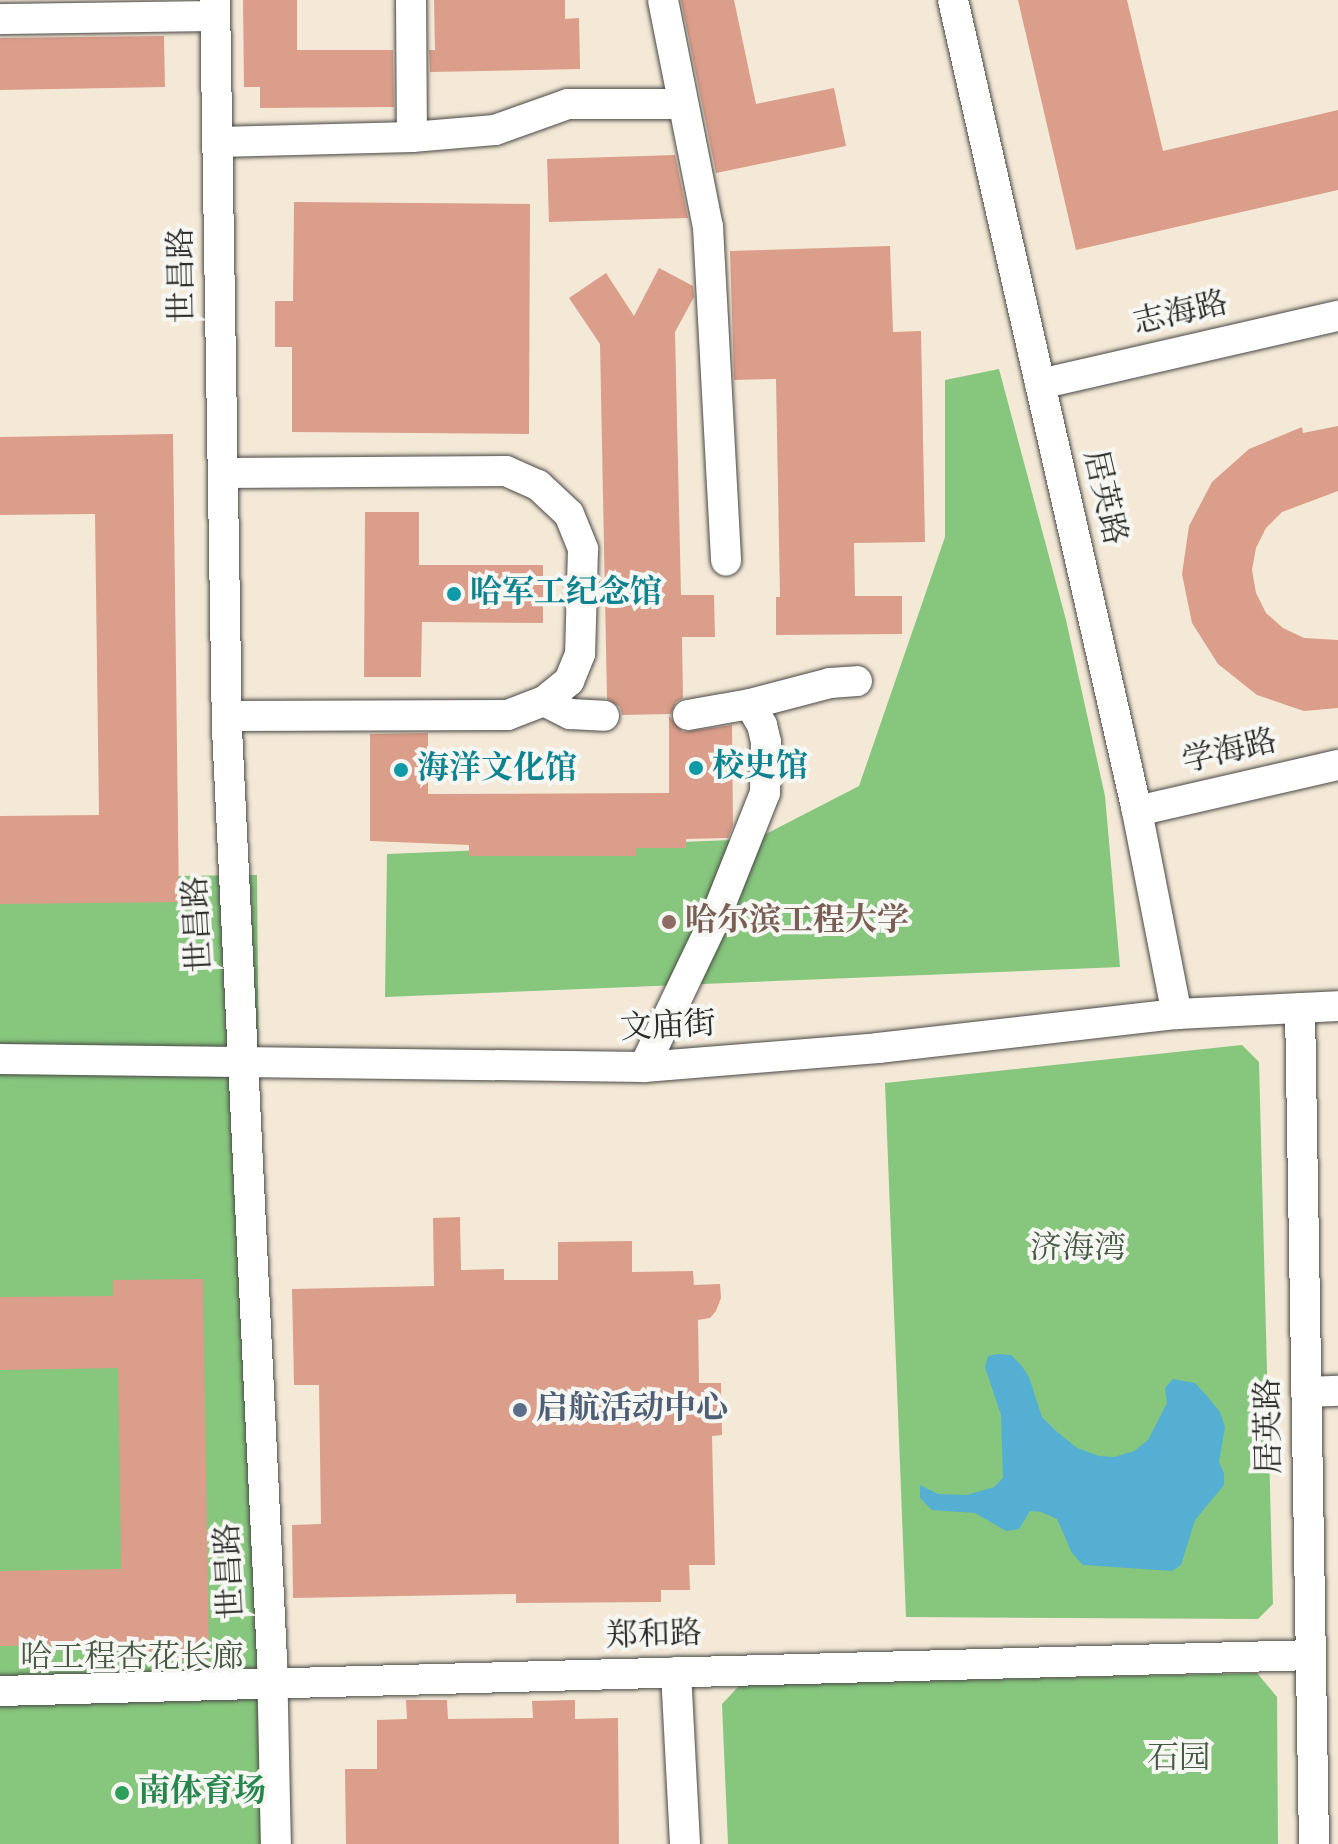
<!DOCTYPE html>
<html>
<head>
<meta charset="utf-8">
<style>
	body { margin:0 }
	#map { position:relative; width:1338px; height:1844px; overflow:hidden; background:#f4e9d7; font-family:"Sorts Mill Goudy","Noto Serif SC",serif }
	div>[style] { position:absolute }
	.green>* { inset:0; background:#86c67d }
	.water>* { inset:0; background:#55afd3 }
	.building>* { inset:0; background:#da9e8a }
	.roads { filter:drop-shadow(0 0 2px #494845) drop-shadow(0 0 2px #494845) }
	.minor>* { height:30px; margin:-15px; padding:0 15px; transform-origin:15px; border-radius:15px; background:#fff }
	.dots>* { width:22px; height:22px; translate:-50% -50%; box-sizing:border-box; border:4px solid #f6f6f2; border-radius:50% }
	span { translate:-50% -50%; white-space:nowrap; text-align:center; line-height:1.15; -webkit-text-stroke:8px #f6f6f2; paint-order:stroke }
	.street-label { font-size:32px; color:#2b2b2b }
	.culture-label { font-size:32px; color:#0d838f; font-weight:700 }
	.left { translate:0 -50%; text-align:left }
	.education-label { font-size:32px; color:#785e54; font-weight:700 }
	.park-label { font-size:32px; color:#465a44 }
	.service-label { font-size:32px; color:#4e5e75; font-weight:700 }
	.leisure-label { font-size:32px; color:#27864d; font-weight:700 }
</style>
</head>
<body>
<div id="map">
	<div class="green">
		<i style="clip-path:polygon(999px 369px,1066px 620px,1105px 796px,1120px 967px,385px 997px,387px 854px,756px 839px,859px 786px,945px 537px,945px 380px)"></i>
		<i style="clip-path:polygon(257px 875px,266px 1844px,0 1844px,0 878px)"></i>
		<i style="clip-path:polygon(1242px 1045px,1259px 1062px,1273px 1604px,1258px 1619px,906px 1617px,885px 1083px)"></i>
		<i style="clip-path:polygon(1257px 1673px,1277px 1697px,1278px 1844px,728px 1844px,722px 1704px,740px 1685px)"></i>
	</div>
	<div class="water">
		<i style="clip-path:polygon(998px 1354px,1011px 1355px,1021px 1365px,1029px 1377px,1042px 1417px,1056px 1431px,1077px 1448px,1099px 1456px,1114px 1457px,1134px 1451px,1148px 1440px,1167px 1403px,1165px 1388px,1173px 1379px,1195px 1383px,1207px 1396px,1220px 1412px,1225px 1427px,1219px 1462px,1224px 1473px,1224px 1485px,1195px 1520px,1181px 1565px,1172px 1571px,1083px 1565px,1072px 1553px,1057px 1519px,1041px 1512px,1030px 1511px,1019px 1529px,1006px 1531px,975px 1513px,932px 1510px,920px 1498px,920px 1485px,938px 1494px,967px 1495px,994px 1487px,1003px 1478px,1001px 1415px,985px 1367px,988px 1356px)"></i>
	</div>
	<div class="building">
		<i style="clip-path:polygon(243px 0,297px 0,297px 50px,393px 50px,394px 107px,260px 108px,260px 87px,244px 87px)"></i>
		<i style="clip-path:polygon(434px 0,565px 0,565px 19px,579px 18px,580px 69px,430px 72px,429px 50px,435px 50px)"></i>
		<i style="clip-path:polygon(681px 0,734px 0,756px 104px,834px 88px,846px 146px,716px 173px)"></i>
		<i style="clip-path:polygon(1018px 0,1127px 0,1163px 151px,1338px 110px,1338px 190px,1076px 250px)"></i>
		<i style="clip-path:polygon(164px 36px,165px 87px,0 90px,0 38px)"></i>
		<i style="clip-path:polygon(675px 155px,688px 218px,549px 222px,547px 159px)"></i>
		<i style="clip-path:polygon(294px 202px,530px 204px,529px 434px,292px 432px,292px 347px,275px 347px,275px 301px,293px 301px)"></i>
		<i style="clip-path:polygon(890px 246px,893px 332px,921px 331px,925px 542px,854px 543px,855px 596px,902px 596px,902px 634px,776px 635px,776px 597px,780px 597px,776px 379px,734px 380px,730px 251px)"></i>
		<i style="clip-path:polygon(659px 268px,693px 286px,694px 297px,675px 332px,681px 595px,714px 595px,715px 637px,682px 637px,683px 698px,676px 702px,671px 714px,622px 715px,620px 707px,607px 699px,600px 344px,569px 298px,606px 273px,634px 316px)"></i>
		<i style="clip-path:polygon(1338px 426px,1338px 491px,1282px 512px,1266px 528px,1256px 548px,1252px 570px,1256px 593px,1266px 613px,1283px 628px,1304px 638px,1338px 640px,1338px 708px,1304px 711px,1257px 695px,1218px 664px,1192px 623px,1182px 574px,1189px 526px,1212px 482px,1249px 449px,1302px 427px,1303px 433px)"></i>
		<i style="clip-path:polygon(173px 434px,179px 902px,0 904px,0 816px,99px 815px,95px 514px,0 515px,0 437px)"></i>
		<i style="clip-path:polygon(365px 512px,419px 512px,419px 565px,543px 565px,543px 623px,422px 622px,421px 677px,364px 677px)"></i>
		<i style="clip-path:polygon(669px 716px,683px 732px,732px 725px,733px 825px,728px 838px,686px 839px,686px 848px,636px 848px,636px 856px,469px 856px,469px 845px,370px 841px,370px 734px,428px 733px,428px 794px,669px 793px)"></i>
		<i style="clip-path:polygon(460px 1217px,461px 1270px,504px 1269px,504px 1280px,558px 1280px,558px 1242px,632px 1241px,632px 1272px,693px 1271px,694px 1285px,720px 1284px,721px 1298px,716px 1311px,710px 1318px,698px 1320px,699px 1383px,721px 1383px,722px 1435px,712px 1436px,715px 1565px,689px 1565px,690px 1590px,661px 1590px,661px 1602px,516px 1603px,516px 1594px,293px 1598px,292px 1525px,321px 1524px,319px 1385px,294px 1385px,292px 1289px,434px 1286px,433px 1218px)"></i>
		<i style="clip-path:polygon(203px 1279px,209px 1659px,132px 1661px,132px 1644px,0 1646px,0 1571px,121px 1569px,118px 1368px,0 1370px,0 1297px,113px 1296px,113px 1280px)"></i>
		<i style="clip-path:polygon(406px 1700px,447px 1700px,448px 1719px,533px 1718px,532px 1701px,575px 1700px,575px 1719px,618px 1718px,619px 1844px,346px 1844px,345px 1769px,377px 1769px,377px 1720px,407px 1719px)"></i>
	</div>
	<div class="roads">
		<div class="minor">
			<i style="left:215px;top:0;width:729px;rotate:89.06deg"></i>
			<i style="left:227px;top:729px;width:931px;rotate:87.23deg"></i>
			<i style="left:272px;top:1659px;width:185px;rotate:88.8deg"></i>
			<i style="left:411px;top:0;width:137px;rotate:89.6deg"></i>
			<i style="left:663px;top:0;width:231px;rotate:78.8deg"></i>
			<i style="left:708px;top:227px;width:334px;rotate:86.9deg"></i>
			<i style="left:953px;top:0;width:832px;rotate:77.22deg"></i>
			<i style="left:1137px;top:811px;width:207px;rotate:78.9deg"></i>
			<i style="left:0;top:19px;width:215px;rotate:-0.8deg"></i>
			<i style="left:218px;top:142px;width:194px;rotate:-1.5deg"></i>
			<i style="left:412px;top:137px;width:83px;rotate:-4.8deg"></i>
			<i style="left:495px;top:130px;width:77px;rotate:-19.6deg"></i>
			<i style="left:568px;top:104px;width:115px"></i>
			<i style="left:1040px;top:384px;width:306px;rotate:-12.9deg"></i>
			<i style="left:223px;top:473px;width:283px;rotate:-0.4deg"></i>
			<i style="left:506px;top:471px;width:35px;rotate:24deg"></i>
			<i style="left:538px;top:485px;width:42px;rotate:43.1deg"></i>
			<i style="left:569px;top:514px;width:38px;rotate:68deg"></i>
			<i style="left:583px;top:549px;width:105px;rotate:91.6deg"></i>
			<i style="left:580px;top:654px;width:29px;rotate:112deg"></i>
			<i style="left:569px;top:681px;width:32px;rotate:141deg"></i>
			<i style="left:544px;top:701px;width:39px;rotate:159deg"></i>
			<i style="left:508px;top:715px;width:281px;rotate:179.8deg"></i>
			<i style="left:544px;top:701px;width:29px;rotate:27deg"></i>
			<i style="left:570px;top:714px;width:34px;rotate:3deg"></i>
			<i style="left:688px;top:715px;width:63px;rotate:-10.1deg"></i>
			<i style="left:750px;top:704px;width:83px;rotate:-14.7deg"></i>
			<i style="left:830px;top:683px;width:27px;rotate:-4deg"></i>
			<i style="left:1137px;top:811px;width:206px;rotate:-12.9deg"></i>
			<i style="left:1300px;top:1008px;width:836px;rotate:89.04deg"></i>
			<i style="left:0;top:1059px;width:644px;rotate:0.71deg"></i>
			<i style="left:644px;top:1067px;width:235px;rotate:-4.6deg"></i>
			<i style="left:878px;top:1048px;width:301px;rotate:-6.5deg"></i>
			<i style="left:1177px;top:1014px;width:161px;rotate:-2.8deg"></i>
			<i style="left:644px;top:1067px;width:162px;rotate:-64.4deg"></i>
			<i style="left:714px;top:921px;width:138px;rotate:-68.3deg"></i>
			<i style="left:765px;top:793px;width:51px;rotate:-88.9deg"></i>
			<i style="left:766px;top:742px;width:17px;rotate:-103deg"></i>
			<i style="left:762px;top:725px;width:24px;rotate:-120deg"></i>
			<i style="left:1306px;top:1392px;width:32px;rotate:-2deg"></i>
			<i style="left:676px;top:1672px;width:172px;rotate:87deg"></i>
			<i style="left:0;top:1691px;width:1311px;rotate:-1.57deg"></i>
		</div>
	</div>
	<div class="dots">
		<i style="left:454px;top:594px;background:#0f9aa8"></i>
		<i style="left:696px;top:768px;background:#0f9aa8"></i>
		<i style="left:401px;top:770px;background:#0f9aa8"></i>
		<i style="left:669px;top:922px;background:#8d6e63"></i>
		<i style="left:520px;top:1410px;background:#5c6f8a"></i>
		<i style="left:122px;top:1793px;background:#2e9e5b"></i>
	</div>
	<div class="street-label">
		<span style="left:184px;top:275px;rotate:-91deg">世昌路</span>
		<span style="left:1181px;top:315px;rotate:-13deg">志海路</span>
		<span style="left:1103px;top:498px;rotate:77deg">居英路</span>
		<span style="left:1230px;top:753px;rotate:-13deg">学海路</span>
		<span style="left:200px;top:924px;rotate:-93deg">世昌路</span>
		<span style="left:668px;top:1028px;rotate:-3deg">文庙街</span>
		<span style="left:1271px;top:1426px;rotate:-91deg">居英路</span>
		<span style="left:232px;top:1571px;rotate:-93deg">世昌路</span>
		<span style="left:654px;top:1637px;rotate:-2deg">郑和路</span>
	</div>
	<div class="culture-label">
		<span class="left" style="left:470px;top:594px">哈军工纪念馆</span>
		<span class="left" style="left:712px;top:768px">校史馆</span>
		<span class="left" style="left:417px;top:770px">海洋文化馆</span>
	</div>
	<div class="education-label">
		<span class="left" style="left:685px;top:922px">哈尔滨工程大学</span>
	</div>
	<div class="park-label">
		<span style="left:1078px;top:1250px">济海湾</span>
		<span style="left:132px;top:1659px">哈工程杏花长廊</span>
		<span style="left:1179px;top:1760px">石园</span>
	</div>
	<div class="service-label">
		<span class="left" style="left:536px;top:1410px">启航活动中心</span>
	</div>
	<div class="leisure-label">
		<span class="left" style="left:138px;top:1793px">南体育场</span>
	</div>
</div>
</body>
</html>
